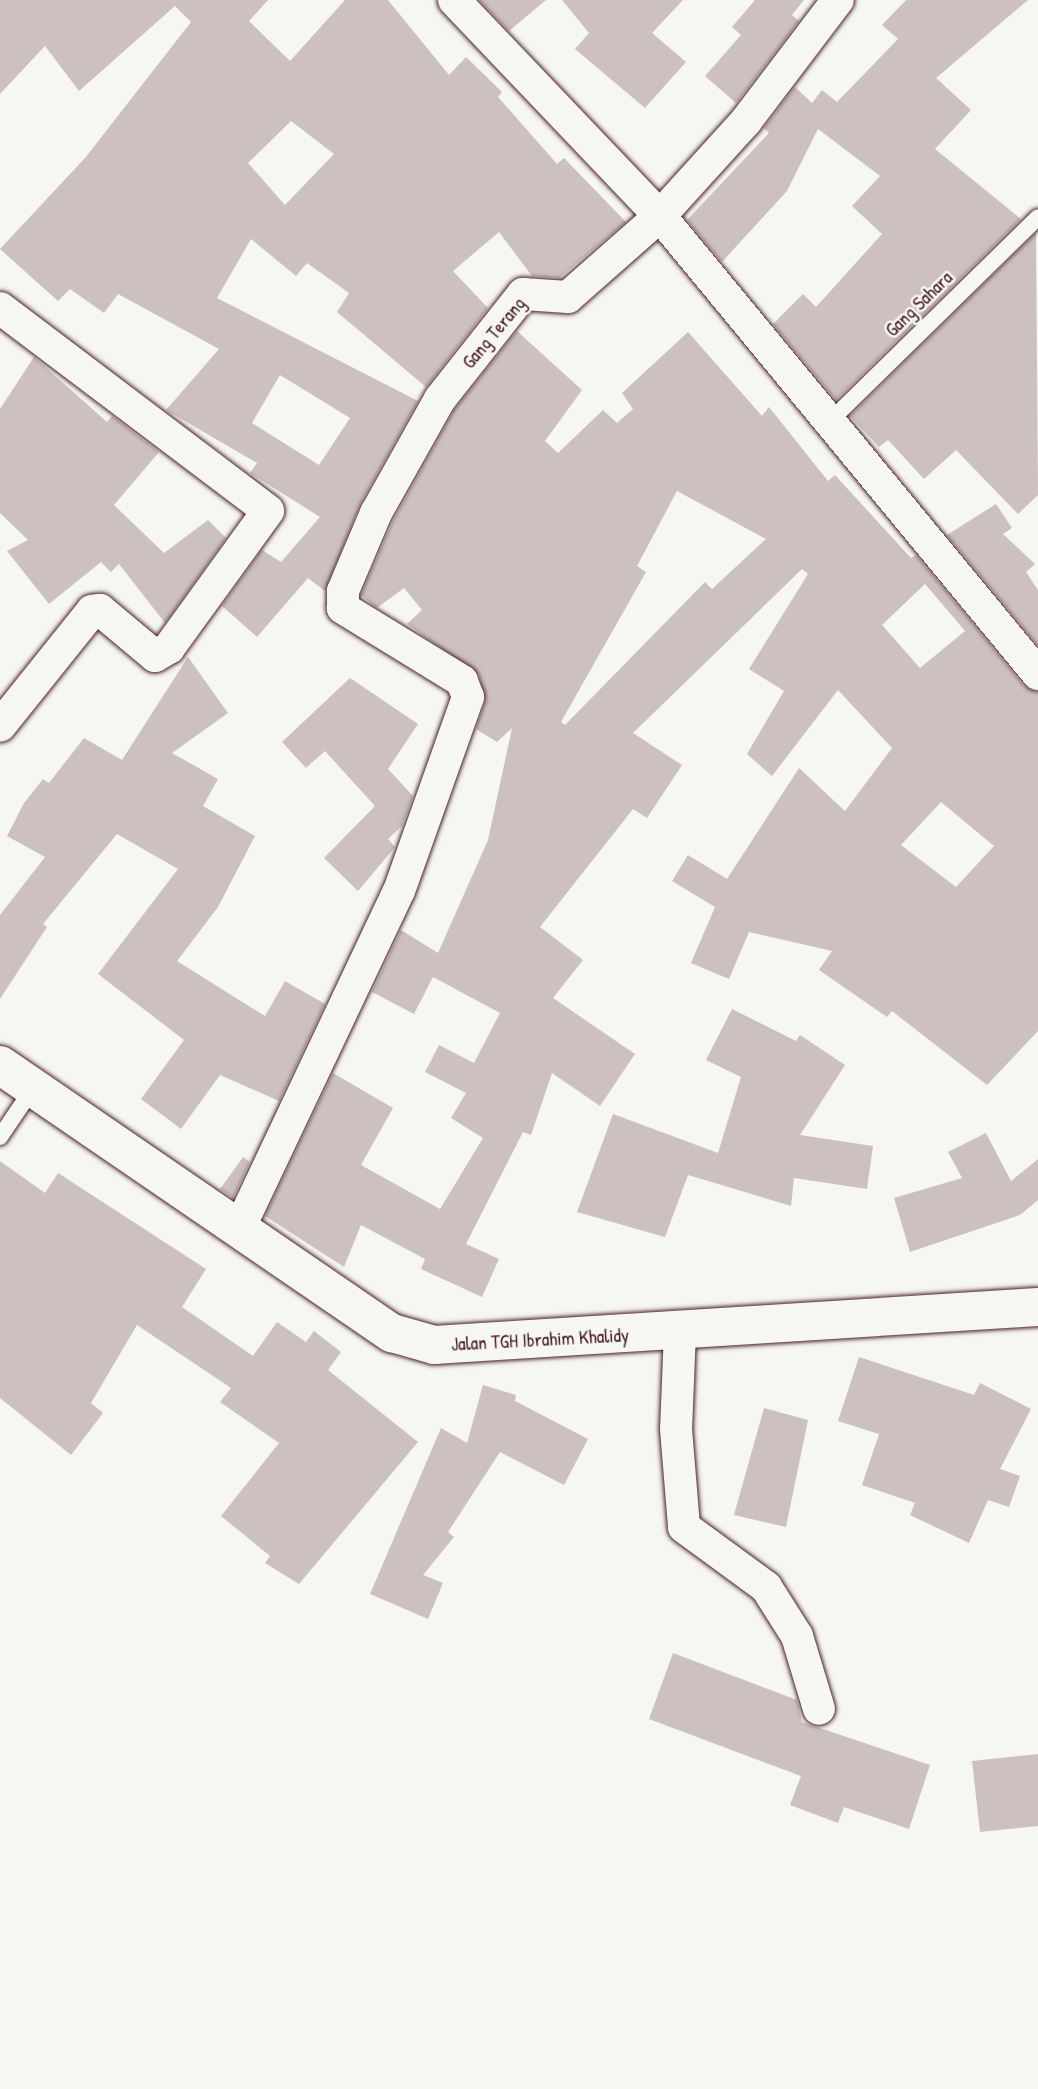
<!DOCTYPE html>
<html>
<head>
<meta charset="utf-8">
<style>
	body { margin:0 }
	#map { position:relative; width:1038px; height:2089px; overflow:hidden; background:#f6f6f2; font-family:"Patrick Hand",sans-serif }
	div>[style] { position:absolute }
	.building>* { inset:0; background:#ccc1c0 }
	.roads { filter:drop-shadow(0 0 2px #4a1f2b) drop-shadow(0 0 2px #4a1f2b) }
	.lane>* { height:16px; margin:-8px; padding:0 8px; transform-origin:8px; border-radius:8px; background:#f6f6f2 }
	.street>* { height:32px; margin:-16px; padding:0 16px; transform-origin:16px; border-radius:16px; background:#f6f6f2 }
	.primary>* { height:38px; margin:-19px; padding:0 19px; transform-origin:19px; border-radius:19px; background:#f6f6f2 }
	span { translate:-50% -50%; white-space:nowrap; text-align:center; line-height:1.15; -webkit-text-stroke:5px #f6f6f2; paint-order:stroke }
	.street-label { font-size:19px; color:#4a1f2b }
</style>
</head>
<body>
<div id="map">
	<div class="building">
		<i style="clip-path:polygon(evenodd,0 0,268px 0,249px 21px,290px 61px,345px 0,388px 0,449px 75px,466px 57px,502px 92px,498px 97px,557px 164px,564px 158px,626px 222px,559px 278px,532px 276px,499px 232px,453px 271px,488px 308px,426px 387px,337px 312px,349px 293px,307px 263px,296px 276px,251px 239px,217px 298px,418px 401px,360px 504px,325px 591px,308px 578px,257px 637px,222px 606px,262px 550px,281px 562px,320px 517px,250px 473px,257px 463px,166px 410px,219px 349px,118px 294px,104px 313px,70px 289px,58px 301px,0 249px,85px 158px,191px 22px,175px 6px,79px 91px,45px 46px,0 94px,0 0,291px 121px,334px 154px,285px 205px,248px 163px,291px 121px,0 0,280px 375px,350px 418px,319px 465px,252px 423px,280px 375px)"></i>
		<i style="clip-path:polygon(479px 0,546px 0,509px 31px)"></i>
		<i style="clip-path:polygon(562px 0,683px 0,652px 33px,686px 62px,645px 108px,575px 49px,589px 33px)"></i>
		<i style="clip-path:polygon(755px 0,804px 0,792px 15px,799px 21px,736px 103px,705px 76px,741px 35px,732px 27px)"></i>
		<i style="clip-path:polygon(906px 0,1028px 0,936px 78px,971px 110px,935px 149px,1021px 219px,836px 400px,773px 324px,803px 294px,816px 307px,882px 234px,852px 206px,880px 176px,818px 129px,787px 191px,722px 262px,687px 220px,769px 133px,764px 128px,795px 87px,812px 103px,822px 90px,837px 102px,898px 39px,882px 25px)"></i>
		<i style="clip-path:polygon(1036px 233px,1038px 495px,1018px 514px,956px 450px,924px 479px,888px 440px,879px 447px,850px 416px)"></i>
		<i style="clip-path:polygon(evenodd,517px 331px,582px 390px,545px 441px,558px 453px,603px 410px,617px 423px,633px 409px,622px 393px,688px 332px,762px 416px,769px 407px,828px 481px,835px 475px,911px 558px,916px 555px,1024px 686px,1038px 692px,1038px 1031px,987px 1085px,892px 1011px,887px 1017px,819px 970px,832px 951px,749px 932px,729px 979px,691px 963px,715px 907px,672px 881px,688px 855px,727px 879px,799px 768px,845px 811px,892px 748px,838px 690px,772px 776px,747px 754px,784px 691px,749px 669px,808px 574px,802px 569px,633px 733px,682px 765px,647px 818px,633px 809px,540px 927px,583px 960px,553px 998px,635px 1054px,600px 1106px,552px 1073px,531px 1135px,523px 1132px,466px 1244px,499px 1259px,482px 1297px,421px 1269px,425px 1259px,361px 1225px,344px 1267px,265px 1216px,333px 1073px,393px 1108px,361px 1165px,440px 1209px,483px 1138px,451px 1118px,466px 1093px,425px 1072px,439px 1045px,474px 1063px,500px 1013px,433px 977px,414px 1014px,372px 992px,401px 930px,438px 953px,488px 840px,512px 728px,497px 742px,476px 729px,485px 702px,479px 675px,407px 624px,422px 610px,404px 588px,377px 608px,361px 595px,393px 521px,455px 409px,517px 331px,677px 491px,766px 539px,712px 589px,705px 582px,565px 725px,561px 722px,646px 572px,637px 566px,677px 491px,517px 331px,925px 584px,965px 631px,920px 668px,882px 625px,925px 584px,517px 331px,941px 802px,994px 846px,956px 887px,901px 845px,941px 802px)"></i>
		<i style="clip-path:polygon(34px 357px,107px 422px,112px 416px,159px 452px,114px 505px,164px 553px,208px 520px,226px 538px,165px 623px,119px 564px,111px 572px,101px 562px,49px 604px,7px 551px,28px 540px,0 513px,0 409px)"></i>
		<i style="clip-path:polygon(996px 504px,1012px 528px,1003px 534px,1035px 564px,1026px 572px,1038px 590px,1038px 645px,947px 535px)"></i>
		<i style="clip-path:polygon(188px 657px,228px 713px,172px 753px,218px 779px,203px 806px,255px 836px,218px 907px,177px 961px,265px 1016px,285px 981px,325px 1004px,279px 1101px,220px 1075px,181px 1129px,141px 1099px,184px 1040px,98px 974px,178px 869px,117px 834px,43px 924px,47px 927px,0 999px,0 915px,45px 857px,7px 836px,24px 803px,43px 779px,49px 783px,84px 738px,122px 760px)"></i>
		<i style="clip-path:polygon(350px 678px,418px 724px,388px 769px,413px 796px,402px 826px,388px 839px,395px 847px,358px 891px,324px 858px,375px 806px,325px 751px,306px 768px,282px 742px)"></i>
		<i style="clip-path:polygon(732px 1009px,796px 1041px,800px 1035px,845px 1065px,800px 1135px,873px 1146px,867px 1189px,794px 1178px,791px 1206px,688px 1175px,665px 1237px,577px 1212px,613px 1114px,718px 1153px,741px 1077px,706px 1060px)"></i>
		<i style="clip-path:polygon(986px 1133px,1011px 1181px,1038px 1159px,1038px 1200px,1020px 1215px,910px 1252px,894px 1198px,962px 1178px,948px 1152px)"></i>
		<i style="clip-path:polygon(243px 1157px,250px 1162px,233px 1198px,220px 1189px)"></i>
		<i style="clip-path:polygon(0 1161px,45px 1193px,58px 1173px,206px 1269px,182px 1307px,253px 1356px,277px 1322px,306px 1342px,314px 1331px,341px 1352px,328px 1370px,418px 1442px,299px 1584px,265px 1563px,270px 1556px,221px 1516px,279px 1443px,220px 1402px,231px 1388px,137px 1325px,91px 1403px,103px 1413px,71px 1455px,0 1398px)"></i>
		<i style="clip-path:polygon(859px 1357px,974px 1395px,980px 1383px,1031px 1409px,1000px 1469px,1020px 1476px,1009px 1507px,988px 1500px,969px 1543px,910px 1515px,915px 1503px,862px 1485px,879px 1434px,838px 1421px)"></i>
		<i style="clip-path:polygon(483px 1385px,516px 1395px,515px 1401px,588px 1439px,564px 1485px,500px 1452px,448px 1532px,454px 1537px,423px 1575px,443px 1583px,428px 1619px,370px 1594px,441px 1428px,467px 1443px)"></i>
		<i style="clip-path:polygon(764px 1408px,808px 1420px,786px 1527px,734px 1515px)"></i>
		<i style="clip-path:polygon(673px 1653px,797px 1700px,802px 1722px,930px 1765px,909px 1829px,844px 1807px,838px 1823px,790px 1805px,801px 1776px,649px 1719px)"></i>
		<i style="clip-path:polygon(1038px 1754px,1038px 1826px,980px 1832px,972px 1761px)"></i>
	</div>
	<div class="roads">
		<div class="lane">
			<i style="left:830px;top:421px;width:291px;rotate:-44.4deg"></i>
			<i style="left:0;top:1137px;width:59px;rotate:-56deg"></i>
		</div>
		<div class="street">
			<i style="left:454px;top:0;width:298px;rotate:46.4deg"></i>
			<i style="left:660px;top:216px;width:594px;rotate:50.47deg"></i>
			<i style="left:0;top:308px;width:336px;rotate:37.1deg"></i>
			<i style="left:268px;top:511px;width:169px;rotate:125.9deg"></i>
			<i style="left:169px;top:648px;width:16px;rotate:150deg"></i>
			<i style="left:155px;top:656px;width:72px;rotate:-140.1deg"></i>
			<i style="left:100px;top:610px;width:8px;rotate:173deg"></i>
			<i style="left:92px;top:611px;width:147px;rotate:128.7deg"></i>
			<i style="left:239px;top:1229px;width:374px;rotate:-64.7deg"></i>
			<i style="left:399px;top:891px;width:206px;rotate:-70.4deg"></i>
			<i style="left:468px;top:697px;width:17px;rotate:-111deg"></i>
			<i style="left:462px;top:681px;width:140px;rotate:-148.5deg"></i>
			<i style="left:343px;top:608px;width:17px;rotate:-90deg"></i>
			<i style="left:343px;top:591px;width:85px;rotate:-67.1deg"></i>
			<i style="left:376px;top:513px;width:131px;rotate:-60.7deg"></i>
			<i style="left:440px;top:399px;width:134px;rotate:-51.7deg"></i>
			<i style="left:523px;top:294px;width:45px;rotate:3.8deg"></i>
			<i style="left:568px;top:297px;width:123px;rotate:-41.4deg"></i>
			<i style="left:660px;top:216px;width:128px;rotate:-47.8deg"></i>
			<i style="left:746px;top:121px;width:152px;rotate:-52.8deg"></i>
			<i style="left:680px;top:1331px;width:98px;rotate:92.3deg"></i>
			<i style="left:676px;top:1429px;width:98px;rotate:85.3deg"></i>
			<i style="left:684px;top:1527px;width:102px;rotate:36.2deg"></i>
			<i style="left:766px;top:1587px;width:58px;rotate:57.7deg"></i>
			<i style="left:797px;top:1636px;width:76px;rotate:73.2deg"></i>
		</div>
		<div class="primary">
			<i style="left:0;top:1065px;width:475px;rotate:34.4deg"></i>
			<i style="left:392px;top:1333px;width:44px;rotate:15.9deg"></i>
			<i style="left:434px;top:1345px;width:605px;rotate:-3.6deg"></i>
		</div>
	</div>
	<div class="street-label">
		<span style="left:919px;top:304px;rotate:-44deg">Gang Sahara</span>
		<span style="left:494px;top:333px;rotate:-50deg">Gang Terang</span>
		<span style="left:540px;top:1340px;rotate:-3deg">Jalan TGH Ibrahim Khalidy</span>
	</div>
</div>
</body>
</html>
